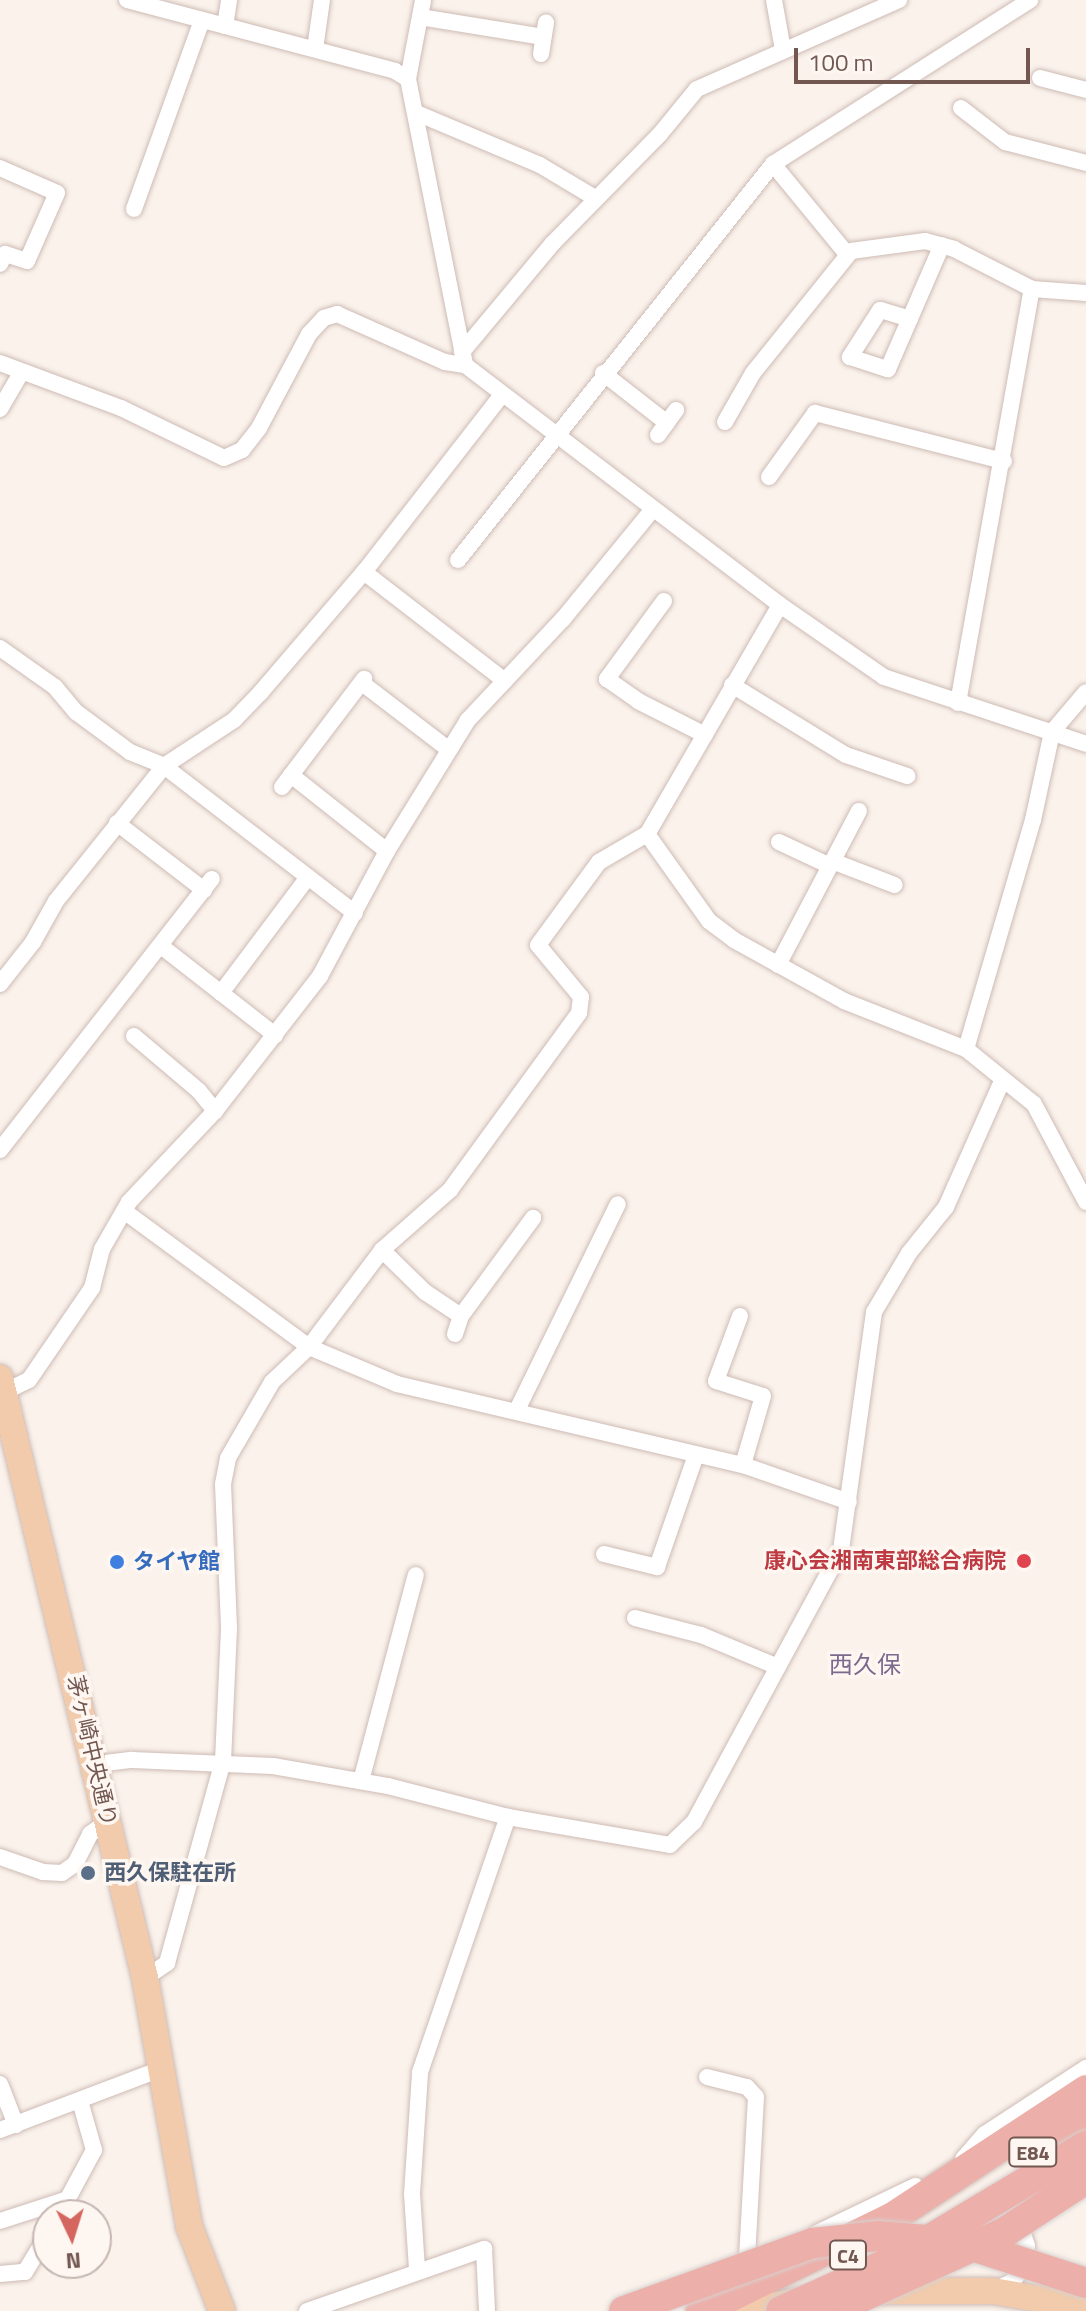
<!DOCTYPE html>
<html>
<head>
<meta charset="utf-8">
<style>
	body { margin:0 }
	#map { position:relative; width:1086px; height:2311px; overflow:hidden; background:#faf2eb; font-family:"Titillium Web","Noto Sans JP",sans-serif }
	div>[style] { position:absolute }
	.roads { filter:drop-shadow(0 0 2px #cebbb5) drop-shadow(0 0 2px #cebbb5) }
	.minor>* { height:16px; margin:-8px; padding:0 8px; transform-origin:8px; border-radius:8px; background:#fff }
	.primary>* { height:26px; margin:-13px; padding:0 13px; transform-origin:13px; border-radius:13px; background:#f1cbac }
	.motorway>* { height:30px; margin:-15px; padding:0 15px; transform-origin:15px; border-radius:15px; background:#edafa9 }
	.bridges { filter:drop-shadow(0 0 2px #d8d0ce) drop-shadow(0 0 2px #d8d0ce) }
	.motorway-bridge>* { height:30px; margin:-15px; padding:0 15px; transform-origin:15px; border-radius:15px; background:#edafa9 }
	.dots>* { width:22px; height:22px; translate:-50% -50%; box-sizing:border-box; border:4px solid #fdf6f1; border-radius:50% }
	span { translate:-50% -50%; white-space:nowrap; text-align:center; line-height:1.15; -webkit-text-stroke:7px #fdf6f1; paint-order:stroke }
	.shield-label span { padding:2px 6px; background:#fdf6f1; border:2px solid; border-radius:6px; -webkit-text-stroke-width:0 }
	.shield-label { font-size:20px; color:#735751; font-weight:700 }
	.health-label { font-size:22px; color:#be3a42; font-weight:700 }
	.right { translate:-100% -50%; text-align:right }
	.shop-label { font-size:22px; color:#366cbe; font-weight:700 }
	.left { translate:0 -50%; text-align:left }
	.street-label { font-size:22px; color:#735751 }
	.service-label { font-size:22px; color:#4e5e75; font-weight:700 }
	.neighbourhood-label { font-size:24px; color:#7b698e }
	.north { position:absolute; left:32px; top:2199px; width:80px; height:80px; box-sizing:border-box; background:#fdf6f1; border:2px solid #c6b6b1; border-radius:50%; rotate:176deg; font-size:22px; font-weight:700; line-height:32px; text-align:center; color:#735751 }
	.north::after { content:''; display:block; margin:auto; width:28px; height:36px; background:#d5655f; clip-path:polygon(50% 0,100% 100%,50% 72%,0 100%) }
	.scale { position:absolute; left:794px; top:48px; width:236px; height:36px; box-sizing:border-box; border:4px solid #735751; border-top:0; padding-left:10px; font-size:24px; line-height:28px; white-space:nowrap; color:#735751; -webkit-text-stroke:6px #fdf6f1; paint-order:stroke }
</style>
</head>
<body>
<div id="map">
	<div class="roads">
		<div class="minor">
			<i style="left:127px;top:0;width:277px;rotate:14.8deg"></i>
			<i style="left:395px;top:71px;width:15px;rotate:32deg"></i>
			<i style="left:408px;top:79px;width:292px;rotate:78.7deg"></i>
			<i style="left:465px;top:365px;width:396px;rotate:37.3deg"></i>
			<i style="left:780px;top:605px;width:126px;rotate:34.7deg"></i>
			<i style="left:884px;top:677px;width:213px;rotate:18.3deg"></i>
			<i style="left:774px;top:0;width:51px;rotate:79.8deg"></i>
			<i style="left:420px;top:17px;width:125px;rotate:9.2deg"></i>
			<i style="left:225px;top:26px;width:26px;rotate:-81deg"></i>
			<i style="left:315px;top:49px;width:49px;rotate:-81.9deg"></i>
			<i style="left:541px;top:54px;width:32px;rotate:-81deg"></i>
			<i style="left:1040px;top:78px;width:48px;rotate:14.6deg"></i>
			<i style="left:408px;top:79px;width:80px;rotate:-79.2deg"></i>
			<i style="left:961px;top:108px;width:56px;rotate:37.7deg"></i>
			<i style="left:1005px;top:142px;width:84px;rotate:14.5deg"></i>
			<i style="left:419px;top:114px;width:131px;rotate:22.9deg"></i>
			<i style="left:540px;top:165px;width:64px;rotate:31deg"></i>
			<i style="left:773px;top:164px;width:117px;rotate:50.6deg"></i>
			<i style="left:0;top:168px;width:62px;rotate:23.7deg"></i>
			<i style="left:57px;top:193px;width:74px;rotate:113.8deg"></i>
			<i style="left:27px;top:261px;width:23px;rotate:-162deg"></i>
			<i style="left:5px;top:254px;width:11px;rotate:117deg"></i>
			<i style="left:134px;top:209px;width:201px;rotate:-70.2deg"></i>
			<i style="left:910px;top:319px;width:31px;rotate:-163deg"></i>
			<i style="left:880px;top:310px;width:56px;rotate:122.6deg"></i>
			<i style="left:850px;top:357px;width:40px;rotate:18deg"></i>
			<i style="left:888px;top:369px;width:135px;rotate:-66.5deg"></i>
			<i style="left:462px;top:352px;width:141px;rotate:-50.2deg"></i>
			<i style="left:552px;top:244px;width:154px;rotate:-45.5deg"></i>
			<i style="left:660px;top:134px;width:58px;rotate:-50.6deg"></i>
			<i style="left:697px;top:89px;width:221px;rotate:-23.8deg"></i>
			<i style="left:0;top:363px;width:129px;rotate:20.4deg"></i>
			<i style="left:121px;top:408px;width:114px;rotate:25.9deg"></i>
			<i style="left:224px;top:458px;width:20px;rotate:-24deg"></i>
			<i style="left:242px;top:450px;width:28px;rotate:-52deg"></i>
			<i style="left:259px;top:428px;width:106px;rotate:-62deg"></i>
			<i style="left:309px;top:334px;width:22px;rotate:-47deg"></i>
			<i style="left:324px;top:318px;width:14px;rotate:-17deg"></i>
			<i style="left:337px;top:314px;width:118px;rotate:24deg"></i>
			<i style="left:445px;top:362px;width:20px;rotate:9deg"></i>
			<i style="left:603px;top:373px;width:81px;rotate:38deg"></i>
			<i style="left:0;top:409px;width:42px;rotate:-59.7deg"></i>
			<i style="left:725px;top:422px;width:56px;rotate:-60.3deg"></i>
			<i style="left:753px;top:373px;width:156px;rotate:-51.2deg"></i>
			<i style="left:851px;top:251px;width:75px;rotate:-7.7deg"></i>
			<i style="left:925px;top:241px;width:30px;rotate:15deg"></i>
			<i style="left:954px;top:249px;width:88px;rotate:27.1deg"></i>
			<i style="left:1032px;top:289px;width:54px;rotate:4.2deg"></i>
			<i style="left:658px;top:435px;width:31px;rotate:-54deg"></i>
			<i style="left:769px;top:477px;width:79px;rotate:-54.3deg"></i>
			<i style="left:815px;top:413px;width:195px;rotate:14.3deg"></i>
			<i style="left:458px;top:560px;width:506px;rotate:-51.5deg"></i>
			<i style="left:773px;top:164px;width:305px;rotate:-32.5deg"></i>
			<i style="left:364px;top:572px;width:178px;rotate:37.7deg"></i>
			<i style="left:664px;top:601px;width:97px;rotate:126.2deg"></i>
			<i style="left:607px;top:679px;width:38px;rotate:35deg"></i>
			<i style="left:638px;top:701px;width:75px;rotate:26.9deg"></i>
			<i style="left:780px;top:605px;width:265px;rotate:120.1deg"></i>
			<i style="left:647px;top:834px;width:107px;rotate:54.5deg"></i>
			<i style="left:709px;top:921px;width:31px;rotate:37deg"></i>
			<i style="left:734px;top:940px;width:126px;rotate:29deg"></i>
			<i style="left:844px;top:1001px;width:131px;rotate:21.5deg"></i>
			<i style="left:966px;top:1049px;width:87px;rotate:39deg"></i>
			<i style="left:1034px;top:1104px;width:111px;rotate:62deg"></i>
			<i style="left:0;top:648px;width:67px;rotate:35.3deg"></i>
			<i style="left:55px;top:687px;width:33px;rotate:50deg"></i>
			<i style="left:76px;top:712px;width:67px;rotate:36.5deg"></i>
			<i style="left:130px;top:752px;width:37px;rotate:22deg"></i>
			<i style="left:164px;top:766px;width:241px;rotate:37.6deg"></i>
			<i style="left:362px;top:683px;width:108px;rotate:37.5deg"></i>
			<i style="left:732px;top:685px;width:134px;rotate:31.6deg"></i>
			<i style="left:846px;top:755px;width:65px;rotate:19deg"></i>
			<i style="left:958px;top:703px;width:421px;rotate:-79.9deg"></i>
			<i style="left:291px;top:775px;width:122px;rotate:38.4deg"></i>
			<i style="left:282px;top:787px;width:136px;rotate:-52.8deg"></i>
			<i style="left:117px;top:823px;width:110px;rotate:37.6deg"></i>
			<i style="left:779px;top:842px;width:56px;rotate:25.2deg"></i>
			<i style="left:832px;top:861px;width:67px;rotate:20.9deg"></i>
			<i style="left:161px;top:946px;width:145px;rotate:38deg"></i>
			<i style="left:778px;top:965px;width:174px;rotate:-62.3deg"></i>
			<i style="left:0;top:984px;width:53px;rotate:-51.8deg"></i>
			<i style="left:33px;top:942px;width:47px;rotate:-60.7deg"></i>
			<i style="left:56px;top:901px;width:173px;rotate:-51.3deg"></i>
			<i style="left:164px;top:766px;width:84px;rotate:-33.3deg"></i>
			<i style="left:234px;top:720px;width:39px;rotate:-46deg"></i>
			<i style="left:261px;top:692px;width:158px;rotate:-49.4deg"></i>
			<i style="left:364px;top:572px;width:224px;rotate:-52.1deg"></i>
			<i style="left:221px;top:993px;width:145px;rotate:-53.1deg"></i>
			<i style="left:134px;top:1036px;width:85px;rotate:40.2deg"></i>
			<i style="left:199px;top:1091px;width:26px;rotate:51deg"></i>
			<i style="left:966px;top:1049px;width:239px;rotate:-73.7deg"></i>
			<i style="left:1033px;top:820px;width:90px;rotate:-77.8deg"></i>
			<i style="left:1052px;top:732px;width:52px;rotate:-49.6deg"></i>
			<i style="left:0;top:1150px;width:344px;rotate:-52deg"></i>
			<i style="left:124px;top:1211px;width:230px;rotate:36.3deg"></i>
			<i style="left:309px;top:1347px;width:95px;rotate:22.8deg"></i>
			<i style="left:397px;top:1384px;width:355px;rotate:13.2deg"></i>
			<i style="left:743px;top:1465px;width:112px;rotate:19.2deg"></i>
			<i style="left:382px;top:1250px;width:60px;rotate:44.3deg"></i>
			<i style="left:425px;top:1292px;width:43px;rotate:33.7deg"></i>
			<i style="left:740px;top:1316px;width:69px;rotate:110.3deg"></i>
			<i style="left:716px;top:1381px;width:49px;rotate:17.7deg"></i>
			<i style="left:763px;top:1396px;width:72px;rotate:106.2deg"></i>
			<i style="left:455px;top:1334px;width:19px;rotate:-72deg"></i>
			<i style="left:461px;top:1316px;width:122px;rotate:-53.7deg"></i>
			<i style="left:0;top:1394px;width:32px;rotate:-26deg"></i>
			<i style="left:29px;top:1380px;width:112px;rotate:-55.6deg"></i>
			<i style="left:92px;top:1288px;width:40px;rotate:-75.6deg"></i>
			<i style="left:102px;top:1249px;width:54px;rotate:-60.1deg"></i>
			<i style="left:129px;top:1202px;width:125px;rotate:-46.6deg"></i>
			<i style="left:215px;top:1111px;width:171px;rotate:-52.1deg"></i>
			<i style="left:320px;top:976px;width:142px;rotate:-61.8deg"></i>
			<i style="left:387px;top:851px;width:154px;rotate:-58.3deg"></i>
			<i style="left:468px;top:720px;width:139px;rotate:-46.8deg"></i>
			<i style="left:563px;top:619px;width:142px;rotate:-50.7deg"></i>
			<i style="left:517px;top:1410px;width:229px;rotate:-63.9deg"></i>
			<i style="left:604px;top:1554px;width:55px;rotate:13.8deg"></i>
			<i style="left:657px;top:1567px;width:119px;rotate:-70.8deg"></i>
			<i style="left:635px;top:1618px;width:68px;rotate:14.4deg"></i>
			<i style="left:701px;top:1635px;width:83px;rotate:22.6deg"></i>
			<i style="left:97px;top:1764px;width:35px;rotate:-7deg"></i>
			<i style="left:132px;top:1760px;width:141px;rotate:2.4deg"></i>
			<i style="left:273px;top:1766px;width:117px;rotate:9.9deg"></i>
			<i style="left:388px;top:1786px;width:124px;rotate:14.5deg"></i>
			<i style="left:508px;top:1817px;width:164px;rotate:9.8deg"></i>
			<i style="left:670px;top:1845px;width:33px;rotate:-44deg"></i>
			<i style="left:694px;top:1822px;width:309px;rotate:-61.6deg"></i>
			<i style="left:841px;top:1550px;width:240px;rotate:-82.1deg"></i>
			<i style="left:874px;top:1312px;width:69px;rotate:-59.3deg"></i>
			<i style="left:909px;top:1253px;width:59px;rotate:-51.2deg"></i>
			<i style="left:946px;top:1207px;width:138px;rotate:-66deg"></i>
			<i style="left:361px;top:1781px;width:213px;rotate:-75.1deg"></i>
			<i style="left:0;top:1857px;width:46px;rotate:19.2deg"></i>
			<i style="left:43px;top:1872px;width:19px;rotate:3deg"></i>
			<i style="left:62px;top:1873px;width:16px;rotate:-35deg"></i>
			<i style="left:75px;top:1864px;width:34px;rotate:-63deg"></i>
			<i style="left:90px;top:1834px;width:22px;rotate:-36deg"></i>
			<i style="left:145px;top:1978px;width:27px;rotate:-34deg"></i>
			<i style="left:167px;top:1963px;width:210px;rotate:-74.5deg"></i>
			<i style="left:223px;top:1761px;width:134px;rotate:-87.4deg"></i>
			<i style="left:229px;top:1627px;width:143px;rotate:-92.4deg"></i>
			<i style="left:223px;top:1484px;width:26px;rotate:-79deg"></i>
			<i style="left:228px;top:1458px;width:88px;rotate:-59.9deg"></i>
			<i style="left:272px;top:1382px;width:51px;rotate:-43.4deg"></i>
			<i style="left:309px;top:1347px;width:121px;rotate:-53deg"></i>
			<i style="left:382px;top:1250px;width:91px;rotate:-41.4deg"></i>
			<i style="left:450px;top:1190px;width:219px;rotate:-53.9deg"></i>
			<i style="left:579px;top:1013px;width:16px;rotate:-83deg"></i>
			<i style="left:581px;top:997px;width:67px;rotate:-129.6deg"></i>
			<i style="left:538px;top:945px;width:103px;rotate:-53.7deg"></i>
			<i style="left:599px;top:862px;width:56px;rotate:-30.3deg"></i>
			<i style="left:707px;top:2077px;width:41px;rotate:14deg"></i>
			<i style="left:747px;top:2087px;width:13px;rotate:48deg"></i>
			<i style="left:756px;top:2097px;width:163px;rotate:93.2deg"></i>
			<i style="left:0;top:2084px;width:44px;rotate:68.7deg"></i>
			<i style="left:0;top:2130px;width:172px;rotate:-20.8deg"></i>
			<i style="left:963px;top:2159px;width:33px;rotate:-49deg"></i>
			<i style="left:985px;top:2134px;width:121px;rotate:-33.2deg"></i>
			<i style="left:59px;top:2215px;width:74px;rotate:-61.7deg"></i>
			<i style="left:94px;top:2150px;width:51px;rotate:-105.9deg"></i>
			<i style="left:0;top:2221px;width:71px;rotate:-17.9deg"></i>
			<i style="left:817px;top:2233px;width:109px;rotate:-25.6deg"></i>
			<i style="left:417px;top:2269px;width:75px;rotate:-93.8deg"></i>
			<i style="left:412px;top:2194px;width:122px;rotate:-86.2deg"></i>
			<i style="left:420px;top:2072px;width:270px;rotate:-71deg"></i>
			<i style="left:0;top:2274px;width:25px;rotate:-5deg"></i>
			<i style="left:25px;top:2272px;width:44px;rotate:-58.8deg"></i>
			<i style="left:994px;top:2290px;width:20px;rotate:-24deg"></i>
			<i style="left:1012px;top:2282px;width:16px;rotate:-52deg"></i>
			<i style="left:1022px;top:2269px;width:24px;rotate:-78deg"></i>
			<i style="left:1027px;top:2246px;width:29px;rotate:-108deg"></i>
			<i style="left:307px;top:2311px;width:188px;rotate:-19.3deg"></i>
			<i style="left:484px;top:2249px;width:62px;rotate:87.2deg"></i>
		</div>
		<div class="primary">
			<i style="left:0;top:1378px;width:617px;rotate:76.41deg"></i>
			<i style="left:145px;top:1978px;width:252px;rotate:79.9deg"></i>
			<i style="left:189px;top:2226px;width:91px;rotate:68.8deg"></i>
			<i style="left:882px;top:2291px;width:111px"></i>
			<i style="left:993px;top:2291px;width:94px;rotate:9.8deg"></i>
			<i style="left:744px;top:2311px;width:56px;rotate:-10.3deg"></i>
		</div>
		<div class="motorway">
			<i style="left:1028px;top:2155px;width:70px;rotate:-33.9deg"></i>
			<i style="left:701px;top:2311px;width:214px;rotate:-26.1deg"></i>
			<i style="left:893px;top:2217px;width:231px;rotate:-33.3deg"></i>
		</div>
	</div>
	<div class="bridges">
		<div class="motorway-bridge">
			<i style="left:833px;top:2310px;width:189px;rotate:-24.4deg"></i>
			<i style="left:1005px;top:2232px;width:97px;rotate:-33.2deg"></i>
			<i style="left:624px;top:2311px;width:201px;rotate:-19.8deg"></i>
			<i style="left:813px;top:2243px;width:65px;rotate:-6.1deg"></i>
			<i style="left:878px;top:2236px;width:85px;rotate:4.7deg"></i>
			<i style="left:963px;top:2243px;width:129px;rotate:18deg"></i>
			<i style="left:781px;top:2311px;width:127px;rotate:-24.1deg"></i>
			<i style="left:897px;top:2259px;width:220px;rotate:-30.9deg"></i>
		</div>
	</div>
	<div class="dots">
		<i style="left:1024px;top:1561px;background:#e0444e"></i>
		<i style="left:117px;top:1562px;background:#3f7fe0"></i>
		<i style="left:88px;top:1873px;background:#5c6f8a"></i>
	</div>
	<div class="shield-label">
		<span style="left:1033px;top:2152px">E84</span>
		<span style="left:848px;top:2255px">C4</span>
	</div>
	<div class="health-label">
		<span class="right" style="left:1006px;top:1561px">康心会湘南東部総合病院</span>
	</div>
	<div class="shop-label">
		<span class="left" style="left:133px;top:1562px">タイヤ館</span>
	</div>
	<div class="street-label">
		<span style="left:92px;top:1751px;rotate:77deg">茅ヶ崎中央通り</span>
	</div>
	<div class="service-label">
		<span class="left" style="left:104px;top:1873px">西久保駐在所</span>
	</div>
	<div class="neighbourhood-label">
		<span style="left:865px;top:1665px">西久保</span>
	</div>
	<div class="north">N</div>
	<div class="scale">100 m</div>
</div>
</body>
</html>
